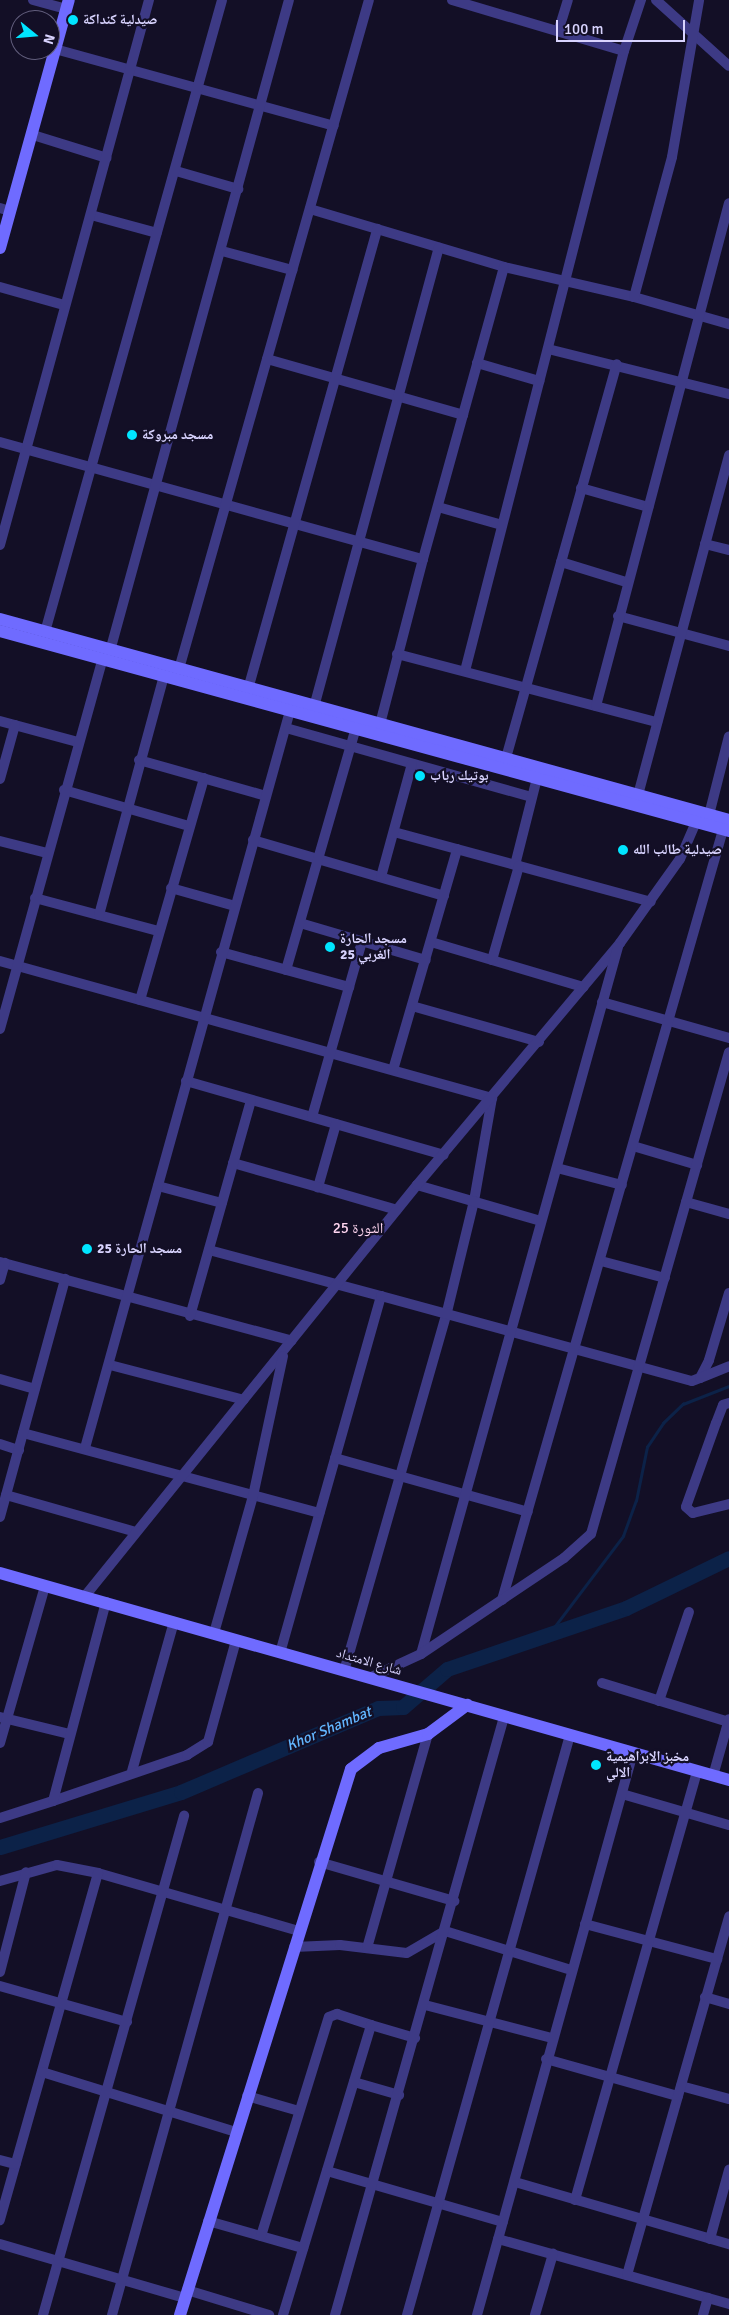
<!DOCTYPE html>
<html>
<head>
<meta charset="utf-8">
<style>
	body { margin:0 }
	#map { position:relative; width:729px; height:2315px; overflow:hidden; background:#130f26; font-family:Signika,"Noto Naskh Arabic",sans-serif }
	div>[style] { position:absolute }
	.stream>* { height:2.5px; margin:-1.25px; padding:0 1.25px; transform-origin:1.25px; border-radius:1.25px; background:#0c2248 }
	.river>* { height:15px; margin:-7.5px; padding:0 7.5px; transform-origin:7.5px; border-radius:7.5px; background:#0c2248 }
	.street>* { height:10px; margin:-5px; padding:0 5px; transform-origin:5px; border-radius:5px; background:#3d3a85 }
	.secondary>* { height:12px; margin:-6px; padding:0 6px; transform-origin:6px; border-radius:6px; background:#6f6bff }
	.dots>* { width:14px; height:14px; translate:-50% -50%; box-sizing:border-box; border:2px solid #130f26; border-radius:50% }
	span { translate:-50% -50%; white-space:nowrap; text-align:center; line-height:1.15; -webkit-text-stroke:4.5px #130f26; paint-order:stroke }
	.poi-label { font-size:14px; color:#d9d4ff; font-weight:700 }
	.left { translate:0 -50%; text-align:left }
	.street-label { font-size:14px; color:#d9d4ff }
	.neighbourhood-label { font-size:15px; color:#ffd6f0 }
	.water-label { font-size:15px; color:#62b6ff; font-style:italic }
	.north { position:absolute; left:10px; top:10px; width:50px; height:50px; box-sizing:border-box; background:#130f26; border:1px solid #625e7d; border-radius:50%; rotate:107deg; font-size:14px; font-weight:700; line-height:20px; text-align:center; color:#d9d4ff }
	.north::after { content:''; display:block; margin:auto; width:18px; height:22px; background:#00e5ff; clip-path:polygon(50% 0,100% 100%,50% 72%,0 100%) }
	.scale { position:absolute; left:556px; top:20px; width:129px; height:22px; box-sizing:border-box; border:2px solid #d9d4ff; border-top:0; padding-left:6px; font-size:15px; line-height:18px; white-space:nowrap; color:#d9d4ff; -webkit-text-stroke:4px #130f26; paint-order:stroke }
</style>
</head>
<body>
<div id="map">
	<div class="stream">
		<i style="left:549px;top:1634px;width:123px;rotate:-52.9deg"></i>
		<i style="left:623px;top:1536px;width:37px;rotate:-70deg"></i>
		<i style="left:636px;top:1501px;width:55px;rotate:-78.5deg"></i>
		<i style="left:647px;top:1447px;width:29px;rotate:-56deg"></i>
		<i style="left:663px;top:1423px;width:28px;rotate:-44deg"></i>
		<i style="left:683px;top:1404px;width:49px;rotate:-21.4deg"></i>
	</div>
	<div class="river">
		<i style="left:0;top:1847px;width:189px;rotate:-16.9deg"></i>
		<i style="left:181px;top:1792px;width:214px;rotate:-23.1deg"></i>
		<i style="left:378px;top:1708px;width:25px;rotate:-2deg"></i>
		<i style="left:403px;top:1707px;width:58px;rotate:-40.8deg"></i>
		<i style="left:447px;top:1669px;width:189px;rotate:-18.8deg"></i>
		<i style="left:626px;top:1608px;width:114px;rotate:-25.9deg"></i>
	</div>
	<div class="street">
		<i style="left:33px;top:0;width:35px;rotate:15deg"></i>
		<i style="left:452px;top:0;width:179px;rotate:16.5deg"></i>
		<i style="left:656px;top:0;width:98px;rotate:42.1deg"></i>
		<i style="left:559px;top:29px;width:30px;rotate:-73deg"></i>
		<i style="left:55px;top:49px;width:289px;rotate:15.4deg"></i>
		<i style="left:33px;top:135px;width:77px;rotate:17.3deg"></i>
		<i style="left:176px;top:171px;width:65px;rotate:16.2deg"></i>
		<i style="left:0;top:208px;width:10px;rotate:17deg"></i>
		<i style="left:310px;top:209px;width:202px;rotate:16.6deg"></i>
		<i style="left:504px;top:267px;width:133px;rotate:13deg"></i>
		<i style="left:634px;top:297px;width:99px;rotate:15.9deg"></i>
		<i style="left:91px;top:215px;width:68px;rotate:15.3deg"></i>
		<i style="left:222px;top:251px;width:73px;rotate:15.2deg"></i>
		<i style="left:0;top:287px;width:66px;rotate:15.7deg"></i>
		<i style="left:634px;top:297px;width:145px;rotate:-74.8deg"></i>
		<i style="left:672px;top:157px;width:159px;rotate:-80.2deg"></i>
		<i style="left:548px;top:349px;width:187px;rotate:14deg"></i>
		<i style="left:267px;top:359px;width:204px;rotate:15.9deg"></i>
		<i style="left:477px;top:363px;width:65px;rotate:16.2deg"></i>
		<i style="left:0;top:442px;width:439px;rotate:15.5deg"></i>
		<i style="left:423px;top:559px;width:171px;rotate:104.6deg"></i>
		<i style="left:581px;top:488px;width:70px;rotate:15.8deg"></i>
		<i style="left:438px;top:507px;width:66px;rotate:15.7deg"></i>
		<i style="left:705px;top:544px;width:25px;rotate:14deg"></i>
		<i style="left:0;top:545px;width:565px;rotate:-74.71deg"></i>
		<i style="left:423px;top:559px;width:303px;rotate:-74.5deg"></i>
		<i style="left:561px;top:562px;width:68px;rotate:17.1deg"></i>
		<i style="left:618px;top:616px;width:115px;rotate:15.1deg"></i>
		<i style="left:45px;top:632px;width:656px;rotate:-74.35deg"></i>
		<i style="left:110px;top:651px;width:675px;rotate:-74.63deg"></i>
		<i style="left:397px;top:654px;width:269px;rotate:14.7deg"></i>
		<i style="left:179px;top:669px;width:695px;rotate:-74.15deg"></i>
		<i style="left:465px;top:671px;width:640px;rotate:-75.62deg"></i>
		<i style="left:624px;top:51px;width:54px;rotate:-71.6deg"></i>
		<i style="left:248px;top:689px;width:478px;rotate:-74.3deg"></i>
		<i style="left:596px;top:706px;width:520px;rotate:-75.19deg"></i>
		<i style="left:314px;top:707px;width:476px;rotate:-74.8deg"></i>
		<i style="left:0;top:721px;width:81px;rotate:15.1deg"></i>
		<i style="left:286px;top:728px;width:255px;rotate:15.7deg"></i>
		<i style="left:506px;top:758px;width:409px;rotate:-74.3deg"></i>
		<i style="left:139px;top:760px;width:132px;rotate:15.8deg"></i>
		<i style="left:0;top:779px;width:56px;rotate:-74.5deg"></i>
		<i style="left:64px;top:790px;width:130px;rotate:16.1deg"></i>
		<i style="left:638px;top:795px;width:352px;rotate:-75deg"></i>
		<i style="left:709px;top:815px;width:81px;rotate:-75.8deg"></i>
		<i style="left:394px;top:832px;width:266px;rotate:15.2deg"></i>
		<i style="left:253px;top:840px;width:199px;rotate:16.3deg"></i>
		<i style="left:0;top:841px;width:49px;rotate:14.3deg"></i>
		<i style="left:515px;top:865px;width:90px;rotate:-75.8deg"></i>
		<i style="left:381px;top:877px;width:117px;rotate:-74.7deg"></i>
		<i style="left:171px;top:888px;width:66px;rotate:15.7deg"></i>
		<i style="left:35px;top:898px;width:127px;rotate:15deg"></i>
		<i style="left:99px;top:915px;width:248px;rotate:-74.8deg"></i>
		<i style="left:300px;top:923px;width:131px;rotate:16.4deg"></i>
		<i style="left:431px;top:942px;width:159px;rotate:16.5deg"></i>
		<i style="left:221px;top:952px;width:133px;rotate:15.3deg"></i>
		<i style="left:492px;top:960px;width:98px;rotate:-74deg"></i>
		<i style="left:0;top:961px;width:511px;rotate:15.56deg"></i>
		<i style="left:492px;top:1098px;width:105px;rotate:99.9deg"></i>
		<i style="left:474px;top:1201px;width:114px;rotate:103.7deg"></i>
		<i style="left:447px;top:1312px;width:373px;rotate:106deg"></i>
		<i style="left:286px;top:970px;width:252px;rotate:-73.9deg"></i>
		<i style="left:140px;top:1000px;width:231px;rotate:-73.9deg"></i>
		<i style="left:602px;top:1002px;width:132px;rotate:15.8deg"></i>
		<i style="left:412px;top:1006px;width:132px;rotate:15.8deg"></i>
		<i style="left:0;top:1029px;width:383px;rotate:-74.5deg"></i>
		<i style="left:393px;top:1070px;width:230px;rotate:-73.8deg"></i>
		<i style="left:186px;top:1081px;width:268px;rotate:16deg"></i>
		<i style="left:312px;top:1117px;width:183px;rotate:-74.1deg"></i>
		<i style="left:336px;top:1124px;width:66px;rotate:105.9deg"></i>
		<i style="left:318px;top:1187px;width:82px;rotate:16.2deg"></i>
		<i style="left:633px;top:1146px;width:67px;rotate:16.5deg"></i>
		<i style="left:233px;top:1163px;width:88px;rotate:15.8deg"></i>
		<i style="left:557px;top:1168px;width:67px;rotate:14.7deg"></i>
		<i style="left:417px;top:1185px;width:129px;rotate:16.2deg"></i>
		<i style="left:158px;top:1186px;width:66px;rotate:14.9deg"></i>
		<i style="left:686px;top:1202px;width:45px;rotate:15.6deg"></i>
		<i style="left:209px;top:1250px;width:178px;rotate:15deg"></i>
		<i style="left:381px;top:1296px;width:370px;rotate:105.8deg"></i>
		<i style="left:601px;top:1261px;width:66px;rotate:14.9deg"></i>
		<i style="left:0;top:1262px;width:302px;rotate:15.1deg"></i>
		<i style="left:0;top:1280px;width:18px;rotate:-74deg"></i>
		<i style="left:381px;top:1296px;width:322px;rotate:15.3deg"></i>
		<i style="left:692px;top:1381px;width:9px;rotate:-21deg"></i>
		<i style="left:700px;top:1378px;width:20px;rotate:-63deg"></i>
		<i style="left:709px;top:1360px;width:70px;rotate:-73.4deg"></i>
		<i style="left:190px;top:1316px;width:224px;rotate:-74.2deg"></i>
		<i style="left:110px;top:1365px;width:138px;rotate:14.6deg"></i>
		<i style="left:700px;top:1378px;width:31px;rotate:-22deg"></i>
		<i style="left:0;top:1379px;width:36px;rotate:16deg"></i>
		<i style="left:729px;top:1403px;width:6px;rotate:162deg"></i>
		<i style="left:723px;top:1405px;width:19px;rotate:111deg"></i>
		<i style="left:716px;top:1423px;width:89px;rotate:109.7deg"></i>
		<i style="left:686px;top:1507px;width:9px;rotate:41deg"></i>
		<i style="left:693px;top:1513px;width:37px;rotate:-14deg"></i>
		<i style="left:23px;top:1433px;width:307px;rotate:15.1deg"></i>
		<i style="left:0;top:1444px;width:20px;rotate:18deg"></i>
		<i style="left:85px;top:1448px;width:765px;rotate:-74.46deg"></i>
		<i style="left:335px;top:1458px;width:200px;rotate:15.6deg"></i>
		<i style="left:6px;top:1495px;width:135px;rotate:15.9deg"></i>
		<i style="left:0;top:1517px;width:247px;rotate:-74.7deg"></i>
		<i style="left:85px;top:1596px;width:528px;rotate:-51.07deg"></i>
		<i style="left:417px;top:1185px;width:316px;rotate:-50deg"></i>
		<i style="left:620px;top:943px;width:103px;rotate:-54.5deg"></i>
		<i style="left:680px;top:859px;width:40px;rotate:-66.6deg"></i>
		<i style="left:502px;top:1600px;width:801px;rotate:-73.99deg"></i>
		<i style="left:214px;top:1633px;width:142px;rotate:-74.1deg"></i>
		<i style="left:253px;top:1496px;width:143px;rotate:-77.9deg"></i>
		<i style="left:421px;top:1654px;width:734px;rotate:-74.43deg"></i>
		<i style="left:369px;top:1678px;width:57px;rotate:-24.8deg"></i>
		<i style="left:421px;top:1654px;width:172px;rotate:-33.9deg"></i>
		<i style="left:564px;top:1558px;width:36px;rotate:-42deg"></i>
		<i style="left:591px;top:1534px;width:501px;rotate:-74.02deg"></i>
		<i style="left:602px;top:1683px;width:133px;rotate:17.1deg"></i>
		<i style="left:659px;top:1701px;width:94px;rotate:-71.4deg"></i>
		<i style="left:0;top:1717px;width:72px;rotate:13.7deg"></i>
		<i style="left:0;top:1743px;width:163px;rotate:-74deg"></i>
		<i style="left:132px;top:1771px;width:155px;rotate:-74.3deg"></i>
		<i style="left:713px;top:1776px;width:59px;rotate:-74.3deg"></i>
		<i style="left:622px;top:1794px;width:111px;rotate:16.2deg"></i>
		<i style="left:53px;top:1801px;width:142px;rotate:-18.9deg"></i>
		<i style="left:187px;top:1755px;width:25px;rotate:-32deg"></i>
		<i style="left:208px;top:1742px;width:106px;rotate:-74.6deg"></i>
		<i style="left:0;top:1818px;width:56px;rotate:-17.8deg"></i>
		<i style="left:53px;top:1801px;width:206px;rotate:-75.1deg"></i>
		<i style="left:319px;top:1862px;width:141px;rotate:16.1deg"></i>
		<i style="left:98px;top:1873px;width:209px;rotate:16.1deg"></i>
		<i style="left:0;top:1881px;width:59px;rotate:-15.7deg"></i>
		<i style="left:57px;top:1865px;width:42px;rotate:11deg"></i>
		<i style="left:98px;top:1873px;width:361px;rotate:105.8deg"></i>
		<i style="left:585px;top:1924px;width:137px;rotate:14.9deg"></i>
		<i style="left:294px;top:1947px;width:46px;rotate:-2.5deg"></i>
		<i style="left:340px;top:1945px;width:67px;rotate:6.8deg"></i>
		<i style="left:407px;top:1953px;width:44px;rotate:-30.1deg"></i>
		<i style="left:445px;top:1931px;width:132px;rotate:17.2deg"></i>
		<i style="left:367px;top:1948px;width:223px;rotate:-74.1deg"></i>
		<i style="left:0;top:1972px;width:103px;rotate:-75.4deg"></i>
		<i style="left:0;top:1986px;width:132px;rotate:15.8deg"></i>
		<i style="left:705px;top:1997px;width:25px;rotate:16deg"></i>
		<i style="left:425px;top:2005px;width:131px;rotate:14.6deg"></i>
		<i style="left:546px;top:2059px;width:137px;rotate:15.7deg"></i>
		<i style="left:42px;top:2072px;width:203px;rotate:17.2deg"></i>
		<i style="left:354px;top:2082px;width:47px;rotate:16.1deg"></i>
		<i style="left:681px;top:2086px;width:50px;rotate:15.2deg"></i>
		<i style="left:247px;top:2096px;width:54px;rotate:16.1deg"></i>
		<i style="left:0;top:2160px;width:16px;rotate:15deg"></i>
		<i style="left:327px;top:2171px;width:183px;rotate:16.2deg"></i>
		<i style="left:515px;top:2182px;width:223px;rotate:16.2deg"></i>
		<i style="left:575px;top:2200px;width:446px;rotate:-74.1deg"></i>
		<i style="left:208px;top:2221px;width:99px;rotate:15.9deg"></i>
		<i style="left:261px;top:2236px;width:229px;rotate:-72.8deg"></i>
		<i style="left:329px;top:2017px;width:9px;rotate:-21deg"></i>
		<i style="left:337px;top:2014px;width:36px;rotate:18deg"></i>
		<i style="left:498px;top:2239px;width:240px;rotate:15.7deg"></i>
		<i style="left:710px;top:2239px;width:72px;rotate:-74.6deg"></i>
		<i style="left:0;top:2244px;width:193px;rotate:16.3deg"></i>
		<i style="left:627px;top:2275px;width:373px;rotate:-74.1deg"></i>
		<i style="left:187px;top:2290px;width:86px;rotate:17deg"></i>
		<i style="left:43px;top:2315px;width:519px;rotate:-74.22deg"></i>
		<i style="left:112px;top:2315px;width:542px;rotate:-74.37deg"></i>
		<i style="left:283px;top:2315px;width:303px;rotate:-73.1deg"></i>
		<i style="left:371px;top:2025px;width:46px;rotate:16.5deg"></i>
		<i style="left:335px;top:2315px;width:621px;rotate:-74.22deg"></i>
		<i style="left:407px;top:2315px;width:602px;rotate:-74.3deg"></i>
		<i style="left:477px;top:2315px;width:583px;rotate:-74.49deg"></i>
		<i style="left:535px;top:2315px;width:64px;rotate:-73.6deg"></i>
		<i style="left:703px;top:2315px;width:18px;rotate:-74deg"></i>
	</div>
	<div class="secondary">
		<i style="left:0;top:248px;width:257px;rotate:-74.5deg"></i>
		<i style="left:0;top:619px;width:756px;rotate:15.41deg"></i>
		<i style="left:0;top:631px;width:756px;rotate:15.34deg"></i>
		<i style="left:0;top:1573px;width:758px;rotate:15.85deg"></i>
		<i style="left:180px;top:2315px;width:572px;rotate:-72.61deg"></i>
		<i style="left:351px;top:1769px;width:35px;rotate:-37deg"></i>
		<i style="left:379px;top:1748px;width:51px;rotate:-15.9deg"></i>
		<i style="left:428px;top:1734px;width:49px;rotate:-36.6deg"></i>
	</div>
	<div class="dots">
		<i style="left:73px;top:20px;background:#00e5ff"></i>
		<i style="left:132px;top:435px;background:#00e5ff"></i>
		<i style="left:420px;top:776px;background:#00e5ff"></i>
		<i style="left:623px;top:850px;background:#00e5ff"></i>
		<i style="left:330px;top:947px;background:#00e5ff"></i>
		<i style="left:87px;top:1249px;background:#00e5ff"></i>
		<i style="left:596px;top:1765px;background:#00e5ff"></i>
	</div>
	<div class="poi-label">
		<span class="left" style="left:83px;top:20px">صيدلية كنداكة</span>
		<span class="left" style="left:142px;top:435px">مسجد مبروكة</span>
		<span class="left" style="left:430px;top:776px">بوتيك رباب</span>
		<span class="left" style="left:633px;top:850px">صيدلية طالب الله</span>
		<span class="left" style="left:340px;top:947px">مسجد الحارة<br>25 الغربي</span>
		<span class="left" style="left:97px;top:1249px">مسجد الحارة 25</span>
		<span class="left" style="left:606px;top:1765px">مخبز الابراهيمية<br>الالي</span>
	</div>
	<div class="street-label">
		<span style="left:369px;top:1662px;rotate:16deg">شارع الامتداد</span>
	</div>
	<div class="neighbourhood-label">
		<span style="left:358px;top:1229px">الثورة 25</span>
	</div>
	<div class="water-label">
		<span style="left:329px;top:1729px;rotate:-23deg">Khor Shambat</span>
	</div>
	<div class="north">N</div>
	<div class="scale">100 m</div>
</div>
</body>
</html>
